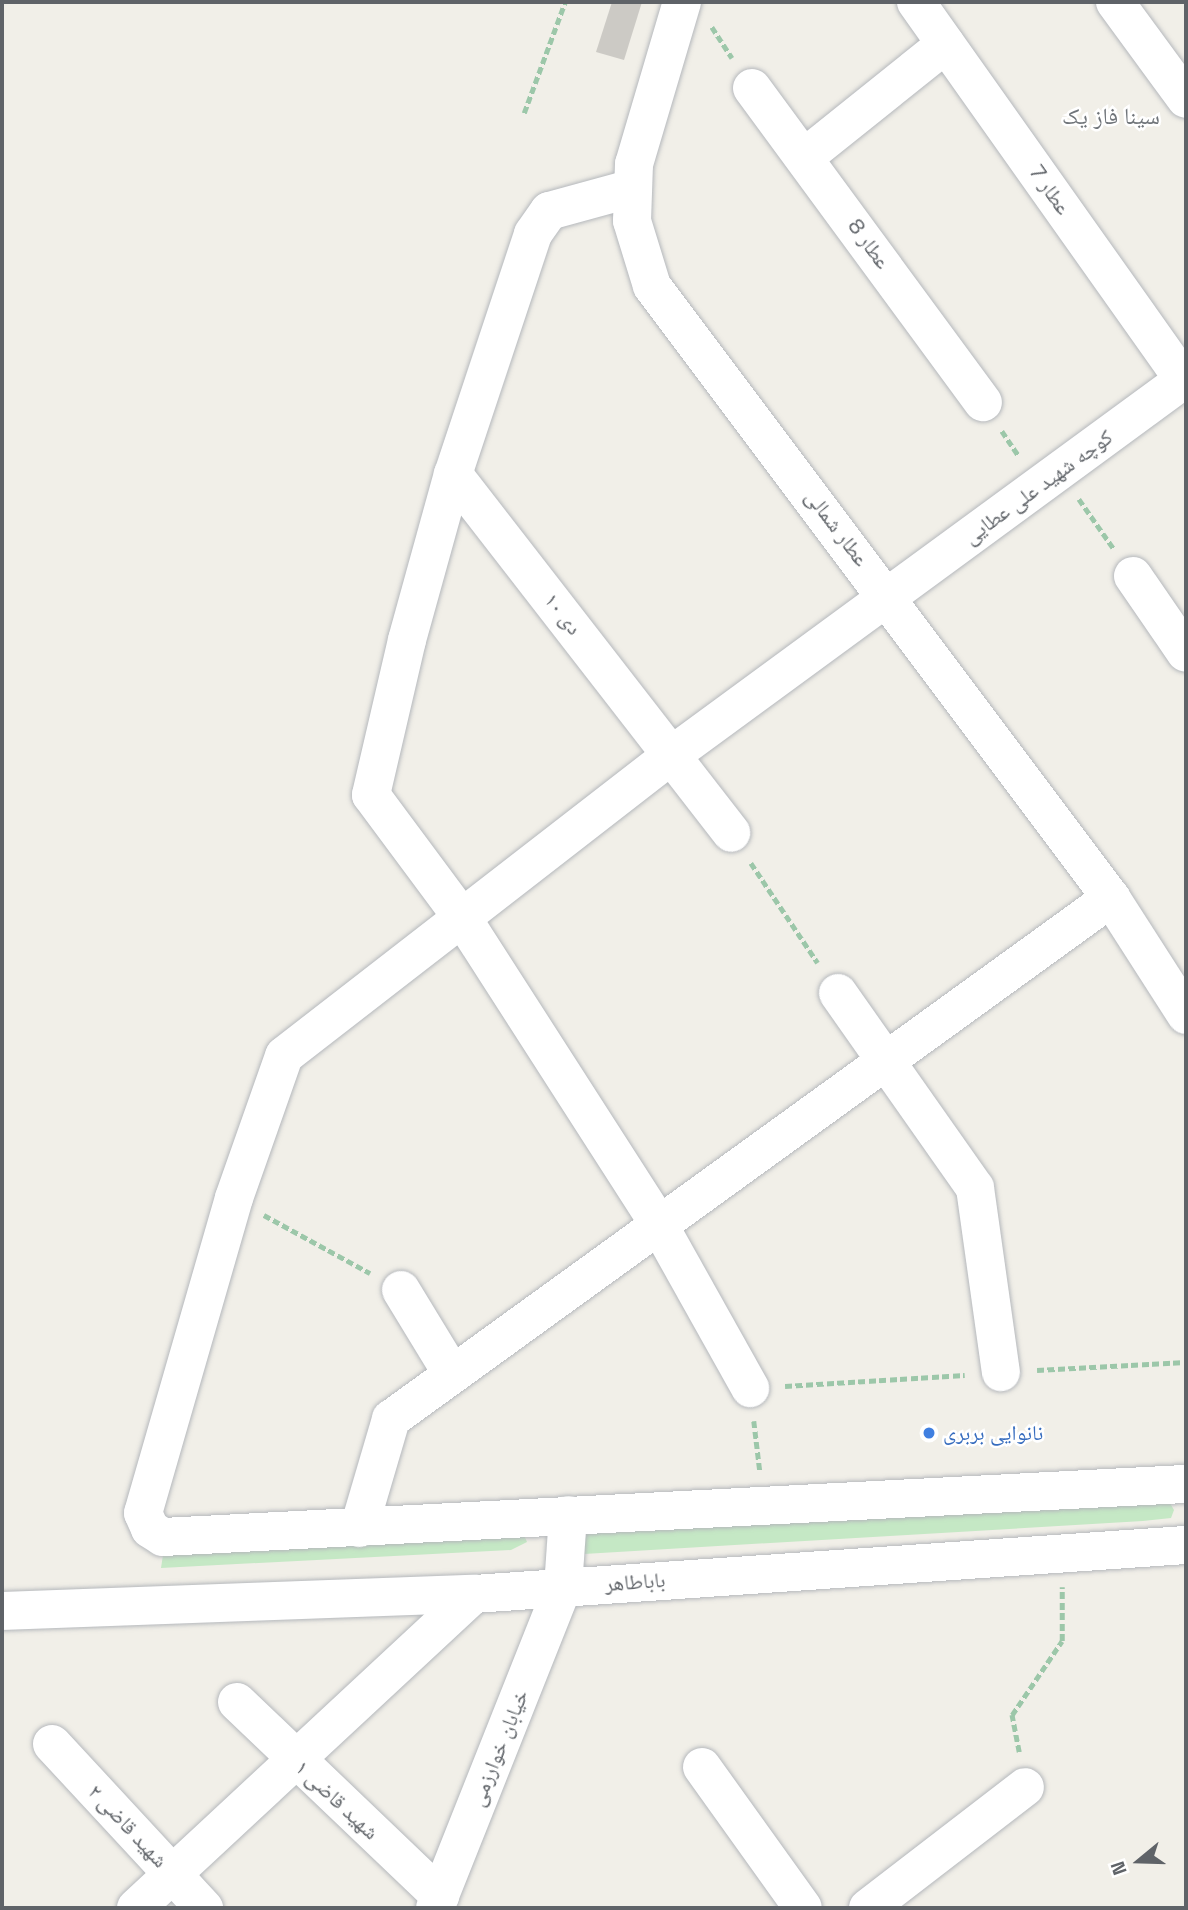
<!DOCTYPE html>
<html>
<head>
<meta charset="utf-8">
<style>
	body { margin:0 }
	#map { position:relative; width:1188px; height:1910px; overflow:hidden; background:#f1efe8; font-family:"Space Grotesk","Noto Naskh Arabic",sans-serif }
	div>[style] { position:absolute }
	.green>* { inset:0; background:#c5e8c5 }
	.building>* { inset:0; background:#cccac5 }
	.path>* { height:4.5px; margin-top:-2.25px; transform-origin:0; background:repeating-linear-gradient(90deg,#9cc7a9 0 7px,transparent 0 10.5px) }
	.roads { filter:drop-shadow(0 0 2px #b5b8bc) drop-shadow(0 0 2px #b5b8bc) }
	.minor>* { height:38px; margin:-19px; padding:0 19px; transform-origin:19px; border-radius:19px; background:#fff }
	.dots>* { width:19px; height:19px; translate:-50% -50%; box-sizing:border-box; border:4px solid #fff; border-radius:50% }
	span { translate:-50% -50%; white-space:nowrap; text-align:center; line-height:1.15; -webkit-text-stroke:5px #fff; paint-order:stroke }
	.street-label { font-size:21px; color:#5f6368 }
	.shop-label { font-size:21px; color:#366cbe }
	.left { translate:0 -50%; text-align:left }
	.neighbourhood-label { font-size:23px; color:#70757a }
	.frame { position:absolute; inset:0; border:4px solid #5f6368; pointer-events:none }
	.north { position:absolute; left:1104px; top:1826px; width:70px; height:70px; -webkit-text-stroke:5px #fff; paint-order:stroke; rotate:251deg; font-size:19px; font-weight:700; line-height:28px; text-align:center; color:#5f6368 }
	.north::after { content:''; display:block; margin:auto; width:24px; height:32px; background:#5f6368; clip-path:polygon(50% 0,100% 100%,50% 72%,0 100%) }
</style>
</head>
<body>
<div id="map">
	<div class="green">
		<i style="clip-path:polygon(1167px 1498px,1174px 1510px,1171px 1518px,1143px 1521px,584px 1554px,583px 1531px)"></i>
		<i style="clip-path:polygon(523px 1533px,527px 1542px,511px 1550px,161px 1568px,163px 1555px)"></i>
	</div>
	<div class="building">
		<i style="clip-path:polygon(612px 2px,642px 2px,624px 60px,596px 52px)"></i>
	</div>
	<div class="path">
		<i style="left:712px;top:27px;width:37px;rotate:57deg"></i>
		<i style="left:524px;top:113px;width:118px;rotate:-69.7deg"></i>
		<i style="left:1002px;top:431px;width:30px;rotate:56deg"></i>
		<i style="left:1079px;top:499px;width:61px;rotate:55deg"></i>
		<i style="left:751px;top:863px;width:120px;rotate:56.2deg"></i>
		<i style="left:264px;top:1215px;width:121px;rotate:28.7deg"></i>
		<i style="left:1037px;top:1370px;width:149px;rotate:-3.1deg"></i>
		<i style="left:785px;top:1386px;width:180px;rotate:-3.5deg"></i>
		<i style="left:754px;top:1421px;width:50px;rotate:83.2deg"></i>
		<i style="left:1019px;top:1752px;width:38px;rotate:-101deg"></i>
		<i style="left:1012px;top:1715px;width:89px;rotate:-56deg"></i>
		<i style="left:1062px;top:1641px;width:54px;rotate:-90deg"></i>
	</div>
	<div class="roads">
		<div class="minor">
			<i style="left:682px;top:2px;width:169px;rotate:106.5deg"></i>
			<i style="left:634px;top:164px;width:57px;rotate:92deg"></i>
			<i style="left:632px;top:221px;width:68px;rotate:72.9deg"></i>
			<i style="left:652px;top:286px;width:765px;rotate:53.13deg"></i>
			<i style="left:1111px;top:898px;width:139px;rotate:57.3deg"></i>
			<i style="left:916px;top:2px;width:467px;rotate:54.7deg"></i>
			<i style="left:1115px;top:2px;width:120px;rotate:53.8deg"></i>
			<i style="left:752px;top:88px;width:390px;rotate:53.7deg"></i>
			<i style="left:806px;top:156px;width:179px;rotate:-38.7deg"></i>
			<i style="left:633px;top:188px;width:87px;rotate:164.7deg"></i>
			<i style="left:549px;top:211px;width:28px;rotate:125deg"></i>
			<i style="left:533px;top:234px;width:253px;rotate:108.4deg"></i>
			<i style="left:453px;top:474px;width:172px;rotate:105.5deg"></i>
			<i style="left:407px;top:640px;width:159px;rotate:103.1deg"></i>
			<i style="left:371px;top:795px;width:151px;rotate:53.4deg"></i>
			<i style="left:461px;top:916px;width:367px;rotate:57.3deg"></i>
			<i style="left:659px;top:1225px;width:187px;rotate:60.8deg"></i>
			<i style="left:1186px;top:378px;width:636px;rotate:143.76deg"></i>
			<i style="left:673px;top:754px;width:492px;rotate:142.2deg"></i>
			<i style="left:284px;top:1056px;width:151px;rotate:109.4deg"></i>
			<i style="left:234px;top:1198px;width:328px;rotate:106.1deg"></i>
			<i style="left:143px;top:1513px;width:17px;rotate:66deg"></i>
			<i style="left:150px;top:1529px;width:15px;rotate:32deg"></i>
			<i style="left:163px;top:1537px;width:1024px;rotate:-2.97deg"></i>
			<i style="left:453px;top:474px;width:454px;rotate:52.2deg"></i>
			<i style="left:1133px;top:576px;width:93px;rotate:55.5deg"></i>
			<i style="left:838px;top:993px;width:238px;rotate:54.9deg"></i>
			<i style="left:975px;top:1188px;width:186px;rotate:82deg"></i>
			<i style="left:401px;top:1290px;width:98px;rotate:58.7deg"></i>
			<i style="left:359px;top:1528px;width:114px;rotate:-73.6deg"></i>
			<i style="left:391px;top:1419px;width:889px;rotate:-35.89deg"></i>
			<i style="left:2px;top:1611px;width:472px;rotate:-2.1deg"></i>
			<i style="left:474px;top:1594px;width:714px;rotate:-3.94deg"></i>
			<i style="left:237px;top:1702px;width:281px;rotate:43.7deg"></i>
			<i style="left:52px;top:1744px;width:224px;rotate:47.2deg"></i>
			<i style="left:702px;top:1767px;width:173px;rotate:54.4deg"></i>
			<i style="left:136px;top:1908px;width:461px;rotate:-42.9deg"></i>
			<i style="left:435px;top:1908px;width:346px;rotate:-68.3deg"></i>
			<i style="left:563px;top:1587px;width:72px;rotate:-86deg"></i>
			<i style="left:868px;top:1908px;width:198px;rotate:-37.6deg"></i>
		</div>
	</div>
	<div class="dots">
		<i style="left:929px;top:1433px;background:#3f7fe0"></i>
	</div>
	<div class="street-label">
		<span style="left:1050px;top:190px;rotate:55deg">عطار 7</span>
		<span style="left:869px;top:244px;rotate:54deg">عطار 8</span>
		<span style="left:1038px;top:487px;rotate:-36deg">کوچه شهید علی عطایی</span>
		<span style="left:837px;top:528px;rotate:53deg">عطار شمالی</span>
		<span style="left:563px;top:614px;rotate:52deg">دی ۱۰</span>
		<span style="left:635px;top:1582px;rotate:-4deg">باباطاهر</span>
		<span style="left:499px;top:1748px;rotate:-68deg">خیابان خوارزمی</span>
		<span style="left:337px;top:1800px;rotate:43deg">شهید قاضی ۱</span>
		<span style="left:128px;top:1826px;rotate:47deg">شهید قاضی ۲</span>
	</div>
	<div class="shop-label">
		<span class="left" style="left:943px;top:1433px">نانوایی بربری</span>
	</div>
	<div class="neighbourhood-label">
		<span style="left:1111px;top:116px">سینا فاز یک</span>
	</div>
	<div class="frame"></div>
	<div class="north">N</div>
</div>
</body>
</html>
